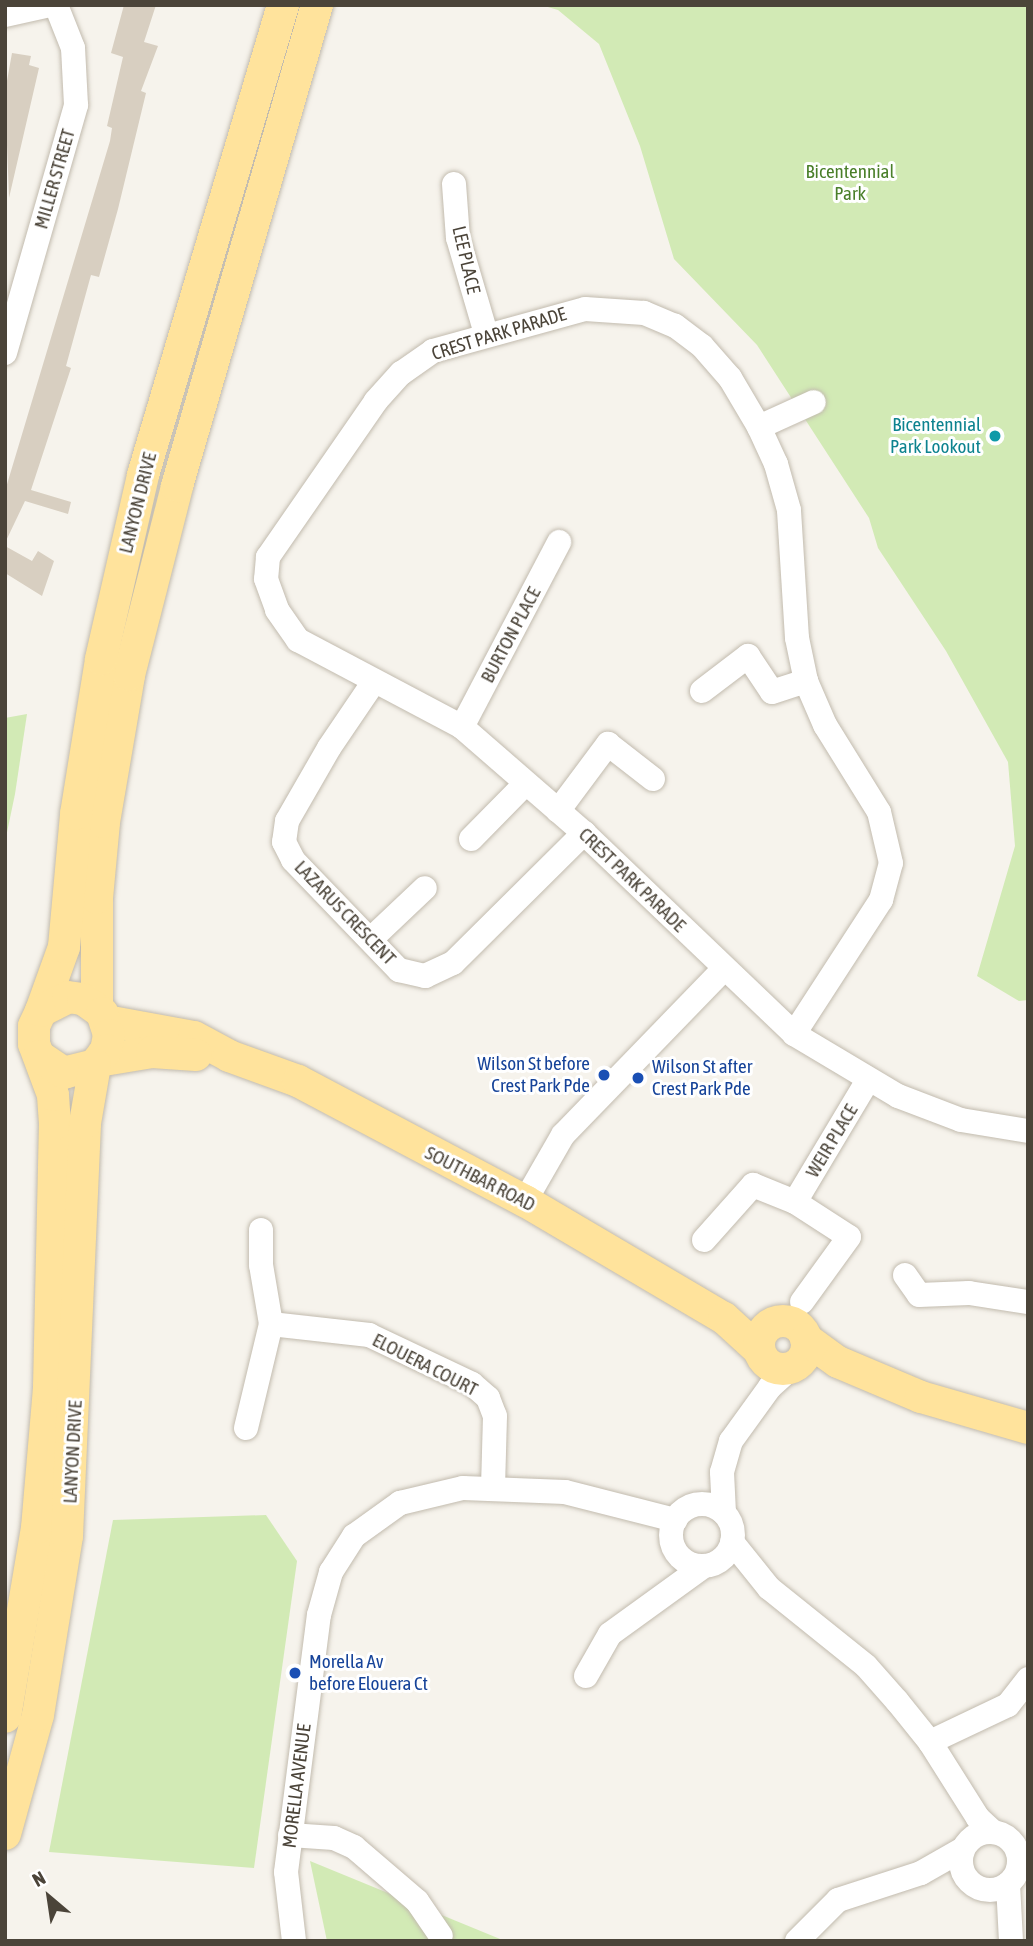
<!DOCTYPE html>
<html>
<head>
<meta charset="utf-8">
<style>
	body { margin:0 }
	#map { position:relative; width:1033px; height:1946px; overflow:hidden; background:#f6f3ec; font-family:"Asap Condensed",sans-serif }
	div>[style] { position:absolute }
	.green>* { inset:0; background:#d2eab5 }
	.building>* { inset:0; background:#d8cfc1 }
	.roads { filter:drop-shadow(0 0 2px #c2bbae) drop-shadow(0 0 2px #c2bbae) }
	.minor>* { height:24px; margin:-12px; padding:0 12px; transform-origin:12px; border-radius:12px; background:#fff }
	.minor>.ring { margin:-12px; padding:0; box-sizing:content-box; background:none; border:24px solid #fff; border-radius:50% }
	.major>* { height:32px; margin:-16px; padding:0 16px; transform-origin:16px; border-radius:16px; background:#ffe39c }
	.major>.ring { margin:-16px; padding:0; box-sizing:content-box; background:none; border:32px solid #ffe39c; border-radius:50% }
	.dots>* { width:19px; height:19px; translate:-50% -50%; box-sizing:border-box; border:4px solid #fff; border-radius:50% }
	span { translate:-50% -50%; white-space:nowrap; text-align:center; line-height:1.15; -webkit-text-stroke:6px #fff; paint-order:stroke }
	.park-label { font-size:19px; color:#4a7f2a }
	.street-label { font-size:19px; color:#4b4439 }
	.culture-label { font-size:19px; color:#0d838f }
	.right { translate:-100% -50%; text-align:right }
	.transit-label { font-size:19px; color:#164399 }
	.left { translate:0 -50%; text-align:left }
	.frame { position:absolute; inset:0; border:7px solid #4b4439; pointer-events:none }
	.north { position:absolute; left:14px; top:1862px; width:70px; height:70px; -webkit-text-stroke:5px #fff; paint-order:stroke; rotate:331deg; font-size:19px; font-weight:700; line-height:28px; text-align:center; color:#4b4439 }
	.north::after { content:''; display:block; margin:auto; width:24px; height:32px; background:#4b4439; clip-path:polygon(50% 0,100% 100%,50% 72%,0 100%) }
</style>
</head>
<body>
<div id="map">
	<div class="green">
		<i style="clip-path:polygon(541px 5px,1028px 5px,1028px 1000px,1019px 1001px,977px 976px,1015px 846px,1008px 762px,946px 651px,878px 548px,869px 518px,757px 345px,674px 259px,640px 146px,599px 44px,558px 10px)"></i>
		<i style="clip-path:polygon(27px 714px,15px 794px,5px 842px,5px 718px)"></i>
		<i style="clip-path:polygon(266px 1515px,297px 1561px,254px 1868px,49px 1852px,113px 1520px)"></i>
		<i style="clip-path:polygon(310px 1861px,505px 1941px,327px 1941px)"></i>
	</div>
	<div class="building">
		<i style="clip-path:polygon(124px 5px,156px 5px,144px 42px,158px 46px,141px 91px,146px 93px,118px 209px,99px 277px,91px 275px,66px 366px,71px 368px,31px 490px,71px 502px,68px 514px,25px 501px,5px 543px,5px 491px,110px 141px,112px 128px,107px 126px,123px 57px,111px 53px)"></i>
		<i style="clip-path:polygon(12px 53px,31px 56px,29px 65px,39px 68px,9px 198px,5px 92px)"></i>
		<i style="clip-path:polygon(5px 546px,32px 561px,38px 551px,54px 561px,42px 596px,5px 573px)"></i>
	</div>
	<div class="roads">
		<div class="minor">
			<i style="left:5px;top:15px;width:46px;rotate:-12.5deg"></i>
			<i style="left:454px;top:184px;width:54px;rotate:85.8deg"></i>
			<i style="left:458px;top:238px;width:100px;rotate:73.7deg"></i>
			<i style="left:5px;top:353px;width:258px;rotate:-74deg"></i>
			<i style="left:76px;top:105px;width:57px;rotate:-93deg"></i>
			<i style="left:73px;top:48px;width:46px;rotate:-111.6deg"></i>
			<i style="left:759px;top:427px;width:60px;rotate:-24.4deg"></i>
			<i style="left:373px;top:683px;width:78px;rotate:124.1deg"></i>
			<i style="left:329px;top:748px;width:84px;rotate:119.9deg"></i>
			<i style="left:287px;top:821px;width:21px;rotate:98deg"></i>
			<i style="left:284px;top:842px;width:20px;rotate:63deg"></i>
			<i style="left:293px;top:860px;width:153px;rotate:46.1deg"></i>
			<i style="left:399px;top:970px;width:27px;rotate:13deg"></i>
			<i style="left:425px;top:976px;width:31px;rotate:-25deg"></i>
			<i style="left:453px;top:963px;width:185px;rotate:-44.8deg"></i>
			<i style="left:702px;top:691px;width:58px;rotate:-37.3deg"></i>
			<i style="left:748px;top:656px;width:43px;rotate:56.3deg"></i>
			<i style="left:772px;top:692px;width:36px;rotate:-18deg"></i>
			<i style="left:462px;top:727px;width:209px;rotate:-62.3deg"></i>
			<i style="left:558px;top:811px;width:84px;rotate:-53.3deg"></i>
			<i style="left:608px;top:744px;width:57px;rotate:37.9deg"></i>
			<i style="left:471px;top:839px;width:78px;rotate:-45.5deg"></i>
			<i style="left:371px;top:939px;width:74px;rotate:-43.4deg"></i>
			<i style="left:794px;top:1034px;width:160px;rotate:-57deg"></i>
			<i style="left:881px;top:900px;width:38px;rotate:-75deg"></i>
			<i style="left:891px;top:863px;width:52px;rotate:-103.2deg"></i>
			<i style="left:879px;top:812px;width:102px;rotate:-121.8deg"></i>
			<i style="left:825px;top:725px;width:48px;rotate:-113.4deg"></i>
			<i style="left:806px;top:681px;width:44px;rotate:-101.8deg"></i>
			<i style="left:797px;top:638px;width:128px;rotate:-93.6deg"></i>
			<i style="left:789px;top:510px;width:48px;rotate:-105.8deg"></i>
			<i style="left:776px;top:464px;width:41px;rotate:-114.7deg"></i>
			<i style="left:759px;top:427px;width:57px;rotate:-120.6deg"></i>
			<i style="left:730px;top:378px;width:43px;rotate:-131.2deg"></i>
			<i style="left:702px;top:346px;width:34px;rotate:-143deg"></i>
			<i style="left:675px;top:326px;width:34px;rotate:-157deg"></i>
			<i style="left:644px;top:313px;width:59px;rotate:-176.1deg"></i>
			<i style="left:585px;top:309px;width:158px;rotate:164.6deg"></i>
			<i style="left:433px;top:351px;width:39px;rotate:145deg"></i>
			<i style="left:401px;top:373px;width:38px;rotate:132deg"></i>
			<i style="left:376px;top:401px;width:190px;rotate:124.7deg"></i>
			<i style="left:268px;top:557px;width:22px;rotate:95deg"></i>
			<i style="left:266px;top:579px;width:33px;rotate:70deg"></i>
			<i style="left:277px;top:610px;width:37px;rotate:55deg"></i>
			<i style="left:298px;top:640px;width:186px;rotate:27.9deg"></i>
			<i style="left:462px;top:727px;width:162px;rotate:41deg"></i>
			<i style="left:584px;top:833px;width:291px;rotate:43.7deg"></i>
			<i style="left:794px;top:1034px;width:121px;rotate:30.8deg"></i>
			<i style="left:898px;top:1096px;width:67px;rotate:20.9deg"></i>
			<i style="left:961px;top:1120px;width:68px;rotate:9.3deg"></i>
			<i style="left:525px;top:1201px;width:76px;rotate:-60.1deg"></i>
			<i style="left:563px;top:1135px;width:230px;rotate:-45.9deg"></i>
			<i style="left:795px;top:1202px;width:142px;rotate:-59.1deg"></i>
			<i style="left:704px;top:1240px;width:74px;rotate:-48.3deg"></i>
			<i style="left:753px;top:1185px;width:45px;rotate:22deg"></i>
			<i style="left:795px;top:1202px;width:64px;rotate:32.9deg"></i>
			<i style="left:849px;top:1237px;width:80px;rotate:125.9deg"></i>
			<i style="left:905px;top:1275px;width:24px;rotate:55deg"></i>
			<i style="left:919px;top:1295px;width:50px;rotate:-2.3deg"></i>
			<i style="left:969px;top:1293px;width:60px;rotate:8.7deg"></i>
			<i style="left:271px;top:1324px;width:99px;rotate:6.4deg"></i>
			<i style="left:369px;top:1335px;width:114px;rotate:25.4deg"></i>
			<i style="left:472px;top:1384px;width:21px;rotate:41deg"></i>
			<i style="left:488px;top:1398px;width:19px;rotate:69deg"></i>
			<i style="left:495px;top:1416px;width:72px;rotate:91.6deg"></i>
			<i style="left:246px;top:1428px;width:107px;rotate:-76.5deg"></i>
			<i style="left:271px;top:1324px;width:60px;rotate:-99.6deg"></i>
			<i style="left:261px;top:1265px;width:35px;rotate:-90deg"></i>
			<i class="ring" style="left:671px;top:1504px;width:38px;height:38px"></i>
			<i style="left:724px;top:1513px;width:41px;rotate:-92.8deg"></i>
			<i style="left:722px;top:1472px;width:32px;rotate:-74deg"></i>
			<i style="left:731px;top:1441px;width:67px;rotate:-54.2deg"></i>
			<i style="left:770px;top:1387px;width:28px;rotate:-42deg"></i>
			<i style="left:732px;top:1542px;width:59px;rotate:51.2deg"></i>
			<i style="left:769px;top:1588px;width:124px;rotate:38.8deg"></i>
			<i style="left:866px;top:1666px;width:47px;rotate:48.5deg"></i>
			<i style="left:897px;top:1701px;width:53px;rotate:51.2deg"></i>
			<i style="left:930px;top:1742px;width:90px;rotate:57.7deg"></i>
			<i style="left:978px;top:1818px;width:21px;rotate:43deg"></i>
			<i style="left:586px;top:1676px;width:48px;rotate:-60.3deg"></i>
			<i style="left:610px;top:1634px;width:116px;rotate:-35.9deg"></i>
			<i style="left:930px;top:1742px;width:86px;rotate:-25.4deg"></i>
			<i style="left:1008px;top:1705px;width:33px;rotate:-52deg"></i>
			<i class="ring" style="left:961px;top:1832px;width:34px;height:34px"></i>
			<i style="left:290px;top:1835px;width:44px;rotate:3.9deg"></i>
			<i style="left:334px;top:1838px;width:22px;rotate:24deg"></i>
			<i style="left:354px;top:1847px;width:83px;rotate:40.6deg"></i>
			<i style="left:417px;top:1901px;width:42px;rotate:55.6deg"></i>
			<i style="left:1008px;top:1884px;width:57px;rotate:87deg"></i>
			<i style="left:294px;top:1941px;width:69px;rotate:-96.6deg"></i>
			<i style="left:286px;top:1872px;width:259px;rotate:-82.7deg"></i>
			<i style="left:319px;top:1615px;width:45px;rotate:-74.4deg"></i>
			<i style="left:331px;top:1572px;width:43px;rotate:-57.4deg"></i>
			<i style="left:354px;top:1536px;width:57px;rotate:-35.7deg"></i>
			<i style="left:400px;top:1503px;width:65px;rotate:-13.4deg"></i>
			<i style="left:463px;top:1488px;width:102px;rotate:2.2deg"></i>
			<i style="left:565px;top:1492px;width:114px;rotate:14.3deg"></i>
			<i style="left:797px;top:1941px;width:58px;rotate:-45deg"></i>
			<i style="left:838px;top:1900px;width:87px;rotate:-18deg"></i>
			<i style="left:921px;top:1873px;width:48px;rotate:-29.7deg"></i>
		</div>
		<div class="major">
			<i style="left:97px;top:1008px;width:110px;rotate:-90deg"></i>
			<i style="left:97px;top:898px;width:76px;rotate:-84.7deg"></i>
			<i style="left:104px;top:822px;width:149px;rotate:-80.3deg"></i>
			<i style="left:129px;top:675px;width:195px;rotate:-75.7deg"></i>
			<i style="left:177px;top:486px;width:501px;rotate:-73.77deg"></i>
			<i style="left:41px;top:1011px;width:68px;rotate:-70.2deg"></i>
			<i style="left:64px;top:947px;width:134px;rotate:-84.8deg"></i>
			<i style="left:76px;top:814px;width:157px;rotate:-80.8deg"></i>
			<i style="left:101px;top:659px;width:189px;rotate:-77.1deg"></i>
			<i style="left:143px;top:475px;width:490px;rotate:-73.4deg"></i>
			<i style="left:106px;top:1021px;width:89px;rotate:10.3deg"></i>
			<i style="left:194px;top:1037px;width:40px;rotate:28deg"></i>
			<i style="left:229px;top:1056px;width:73px;rotate:19.9deg"></i>
			<i style="left:298px;top:1081px;width:257px;rotate:27.9deg"></i>
			<i style="left:525px;top:1201px;width:231px;rotate:30.5deg"></i>
			<i style="left:724px;top:1318px;width:47px;rotate:42.4deg"></i>
			<i style="left:98px;top:1061px;width:55px;rotate:-9.5deg"></i>
			<i style="left:152px;top:1052px;width:44px;rotate:3.9deg"></i>
			<i class="ring" style="left:759px;top:1321px;width:16px;height:16px"></i>
			<i style="left:806px;top:1339px;width:39px;rotate:36deg"></i>
			<i style="left:838px;top:1362px;width:90px;rotate:22.9deg"></i>
			<i style="left:921px;top:1397px;width:111px;rotate:16.2deg"></i>
			<i style="left:5px;top:1717px;width:192px;rotate:-80.4deg"></i>
			<i style="left:37px;top:1528px;width:142px;rotate:-85.1deg"></i>
			<i style="left:49px;top:1387px;width:263px;rotate:-88.7deg"></i>
			<i style="left:55px;top:1124px;width:29px;rotate:-94deg"></i>
			<i style="left:53px;top:1095px;width:54px;rotate:-110.4deg"></i>
			<i style="left:34px;top:1044px;width:18px;rotate:-90deg"></i>
			<i style="left:34px;top:1026px;width:17px;rotate:-65deg"></i>
			<i style="left:41px;top:1011px;width:30px;rotate:-27deg"></i>
			<i style="left:68px;top:997px;width:15px;rotate:8deg"></i>
			<i style="left:83px;top:999px;width:24px;rotate:36deg"></i>
			<i style="left:102px;top:1013px;width:23px;rotate:72deg"></i>
			<i style="left:109px;top:1035px;width:15px;rotate:101deg"></i>
			<i style="left:106px;top:1050px;width:19px;rotate:126deg"></i>
			<i style="left:95px;top:1065px;width:32px;rotate:166deg"></i>
			<i style="left:64px;top:1073px;width:30px;rotate:-146deg"></i>
			<i style="left:5px;top:1834px;width:123px;rotate:-74.5deg"></i>
			<i style="left:38px;top:1715px;width:181px;rotate:-80.8deg"></i>
			<i style="left:67px;top:1536px;width:413px;rotate:-87.5deg"></i>
			<i style="left:85px;top:1123px;width:59px;rotate:-80.2deg"></i>
		</div>
	</div>
	<div class="dots">
		<i style="left:995px;top:436px;background:#0f9aa8"></i>
		<i style="left:604px;top:1075px;background:#1a4fb4"></i>
		<i style="left:638px;top:1078px;background:#1a4fb4"></i>
		<i style="left:295px;top:1673px;background:#1a4fb4"></i>
	</div>
	<div class="park-label">
		<span style="left:850px;top:183px">Bicentennial<br>Park</span>
	</div>
	<div class="street-label">
		<span style="left:55px;top:179px;rotate:-74deg">MILLER STREET</span>
		<span style="left:466px;top:260px;rotate:77deg">LEE PLACE</span>
		<span style="left:499px;top:334px;rotate:-17deg">CREST PARK PARADE</span>
		<span style="left:138px;top:503px;rotate:-76deg">LANYON DRIVE</span>
		<span style="left:511px;top:635px;rotate:-62deg">BURTON PLACE</span>
		<span style="left:632px;top:880px;rotate:44deg">CREST PARK PARADE</span>
		<span style="left:345px;top:913px;rotate:46deg">LAZARUS CRESCENT</span>
		<span style="left:832px;top:1141px;rotate:-59deg">WEIR PLACE</span>
		<span style="left:480px;top:1179px;rotate:27deg">SOUTHBAR ROAD</span>
		<span style="left:425px;top:1365px;rotate:27deg">ELOUERA COURT</span>
		<span style="left:73px;top:1452px;rotate:-87deg">LANYON DRIVE</span>
		<span style="left:297px;top:1786px;rotate:-83deg">MORELLA AVENUE</span>
	</div>
	<div class="culture-label">
		<span class="right" style="left:981px;top:436px">Bicentennial<br>Park Lookout</span>
	</div>
	<div class="transit-label">
		<span class="right" style="left:590px;top:1075px">Wilson St before<br>Crest Park Pde</span>
		<span class="left" style="left:652px;top:1078px">Wilson St after<br>Crest Park Pde</span>
		<span class="left" style="left:309px;top:1673px">Morella Av<br>before Elouera Ct</span>
	</div>
	<div class="frame"></div>
	<div class="north">N</div>
</div>
</body>
</html>
